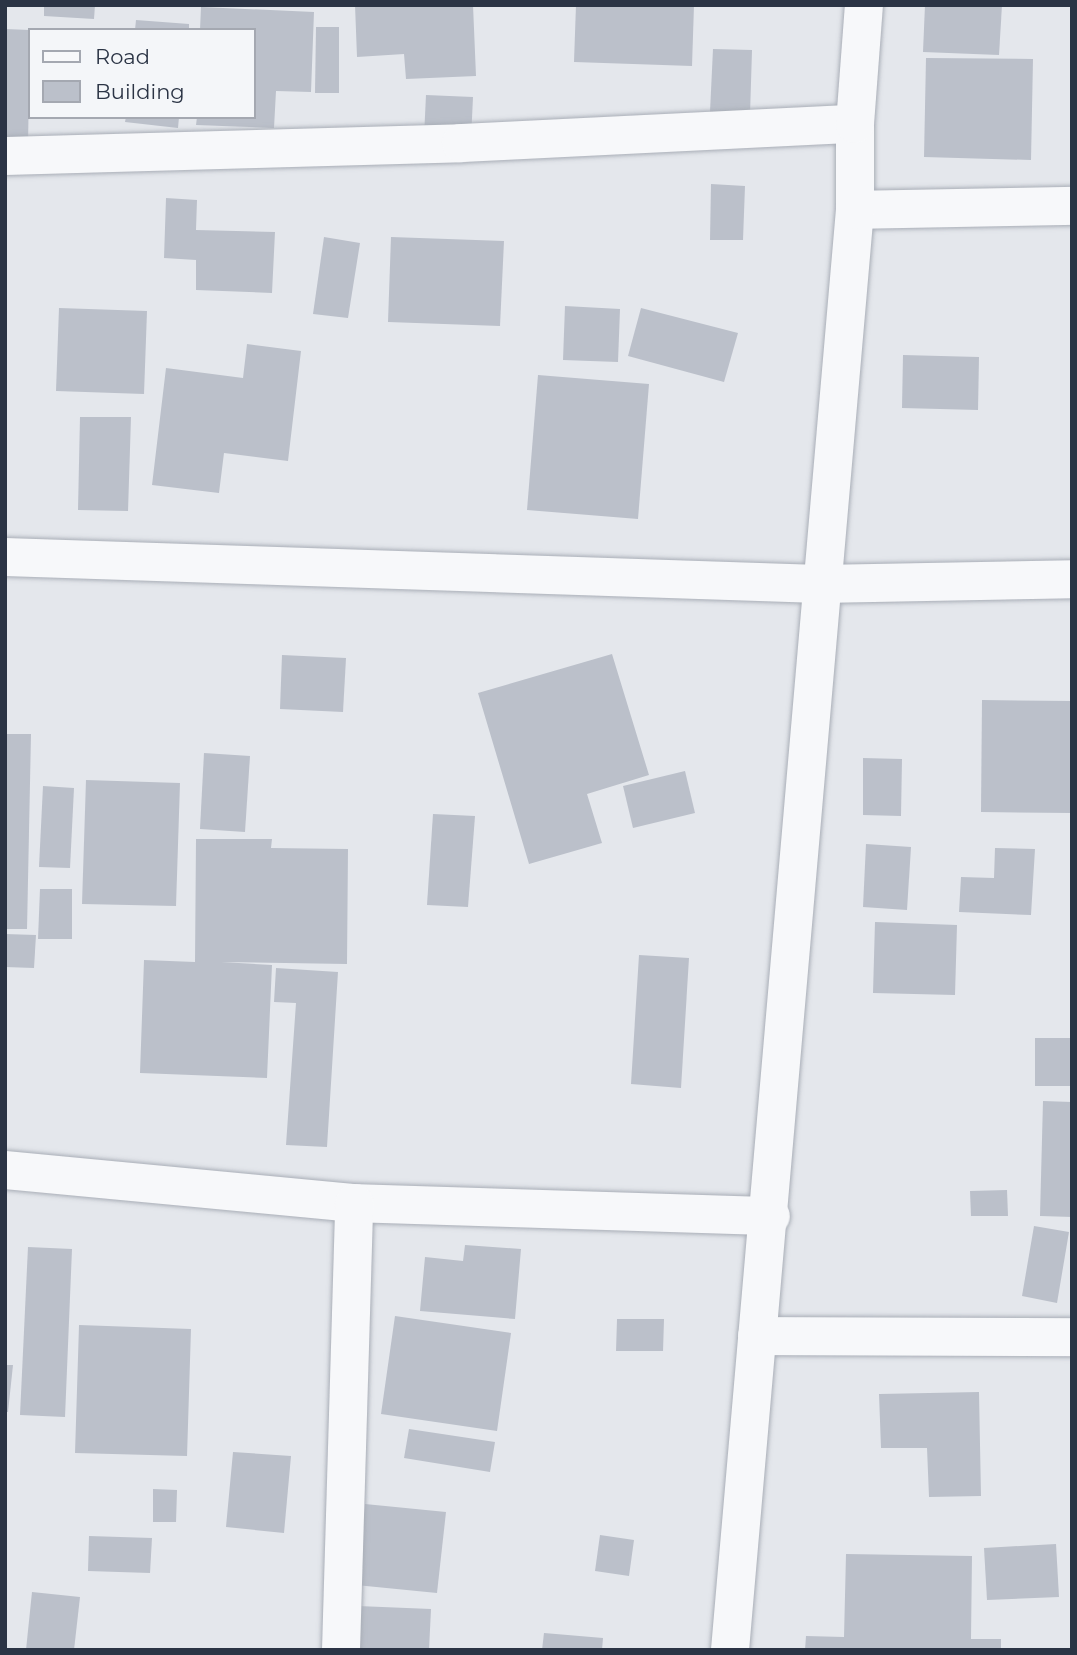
<!DOCTYPE html>
<html>
<head>
<meta charset="utf-8">
<style>
	body { margin:0 }
	#map { position:relative; width:1077px; height:1655px; overflow:hidden; background:#e4e7ec; font-family:Montserrat,sans-serif }
	div>[style] { position:absolute }
	.building>* { inset:0; background:#bbc0ca }
	.roads { filter:drop-shadow(0 0 2px #a9aeb7) drop-shadow(0 0 2px #a9aeb7) }
	.minor>* { height:38px; margin:-19px; padding:0 19px; transform-origin:19px; border-radius:19px; background:#f7f8fa }
	span { translate:-50% -50%; white-space:nowrap; text-align:center; line-height:1.15; -webkit-text-stroke:6px #f4f6f9; paint-order:stroke }
	.frame { position:absolute; inset:0; border:7px solid #2b3445; pointer-events:none }
	.legend { position:absolute; left:28px; top:28px; width:228px; height:91px; box-sizing:border-box; background:#f4f6f9; border:2px solid #a4a8b1; margin:0; padding:9px 12px; list-style:none; font-size:21px; color:#2b3445 }
	.legend li { display:flex; align-items:center; gap:14px; height:35px }
	.legend b { width:35px; border:2px solid #a4a8b1 }
</style>
</head>
<body>
<div id="map">
	<div class="building">
		<i style="clip-path:polygon(44px 5px,95px 5px,94px 19px,44px 16px)"></i>
		<i style="clip-path:polygon(355px 5px,473px 5px,476px 76px,406px 79px,404px 54px,357px 57px)"></i>
		<i style="clip-path:polygon(576px 5px,694px 5px,692px 66px,574px 62px)"></i>
		<i style="clip-path:polygon(925px 5px,1002px 5px,999px 55px,923px 52px)"></i>
		<i style="clip-path:polygon(201px 7px,314px 12px,311px 92px,276px 91px,274px 128px,196px 125px,197px 117px,254px 117px,254px 30px,200px 30px)"></i>
		<i style="clip-path:polygon(136px 20px,189px 24px,189px 30px,135px 30px)"></i>
		<i style="clip-path:polygon(316px 27px,339px 27px,339px 93px,315px 93px)"></i>
		<i style="clip-path:polygon(5px 29px,30px 30px,28px 144px,5px 143px)"></i>
		<i style="clip-path:polygon(713px 49px,752px 50px,750px 114px,710px 112px)"></i>
		<i style="clip-path:polygon(926px 58px,1033px 59px,1031px 160px,924px 157px)"></i>
		<i style="clip-path:polygon(426px 95px,473px 97px,471px 139px,424px 137px)"></i>
		<i style="clip-path:polygon(126px 117px,179px 117px,178px 128px,125px 122px)"></i>
		<i style="clip-path:polygon(711px 184px,745px 186px,743px 240px,710px 240px)"></i>
		<i style="clip-path:polygon(166px 198px,197px 200px,196px 230px,275px 232px,272px 293px,196px 290px,196px 260px,164px 258px)"></i>
		<i style="clip-path:polygon(324px 237px,360px 243px,348px 318px,313px 314px)"></i>
		<i style="clip-path:polygon(391px 237px,504px 241px,500px 326px,388px 322px)"></i>
		<i style="clip-path:polygon(565px 306px,620px 309px,618px 362px,563px 360px)"></i>
		<i style="clip-path:polygon(59px 308px,147px 311px,144px 394px,56px 391px)"></i>
		<i style="clip-path:polygon(641px 308px,738px 333px,724px 382px,628px 356px)"></i>
		<i style="clip-path:polygon(247px 344px,301px 351px,288px 461px,224px 453px,219px 493px,152px 485px,166px 368px,243px 378px)"></i>
		<i style="clip-path:polygon(903px 355px,979px 357px,978px 410px,902px 408px)"></i>
		<i style="clip-path:polygon(538px 375px,649px 384px,638px 519px,527px 510px)"></i>
		<i style="clip-path:polygon(80px 417px,131px 417px,128px 511px,78px 510px)"></i>
		<i style="clip-path:polygon(612px 654px,649px 775px,587px 794px,602px 843px,529px 864px,478px 693px)"></i>
		<i style="clip-path:polygon(282px 655px,346px 658px,343px 712px,280px 709px)"></i>
		<i style="clip-path:polygon(982px 700px,1072px 701px,1072px 813px,981px 812px)"></i>
		<i style="clip-path:polygon(5px 734px,31px 734px,27px 929px,5px 929px)"></i>
		<i style="clip-path:polygon(204px 753px,250px 756px,245px 832px,200px 829px)"></i>
		<i style="clip-path:polygon(863px 758px,902px 759px,901px 816px,863px 815px)"></i>
		<i style="clip-path:polygon(685px 771px,695px 813px,633px 828px,623px 786px)"></i>
		<i style="clip-path:polygon(86px 780px,180px 783px,176px 906px,82px 904px)"></i>
		<i style="clip-path:polygon(43px 786px,74px 788px,70px 868px,39px 867px)"></i>
		<i style="clip-path:polygon(433px 814px,475px 816px,468px 907px,427px 905px)"></i>
		<i style="clip-path:polygon(196px 839px,272px 839px,271px 848px,348px 849px,347px 964px,221px 962px,272px 965px,267px 1078px,140px 1073px,144px 960px,195px 962px)"></i>
		<i style="clip-path:polygon(866px 844px,911px 847px,907px 910px,863px 907px)"></i>
		<i style="clip-path:polygon(995px 848px,1035px 849px,1031px 915px,959px 912px,961px 877px,994px 878px)"></i>
		<i style="clip-path:polygon(40px 889px,72px 889px,72px 939px,38px 939px)"></i>
		<i style="clip-path:polygon(875px 922px,957px 925px,955px 995px,873px 993px)"></i>
		<i style="clip-path:polygon(5px 934px,36px 935px,34px 968px,5px 967px)"></i>
		<i style="clip-path:polygon(639px 955px,689px 958px,681px 1088px,631px 1084px)"></i>
		<i style="clip-path:polygon(276px 968px,338px 972px,327px 1147px,286px 1145px,296px 1003px,274px 1002px)"></i>
		<i style="clip-path:polygon(1035px 1038px,1072px 1038px,1072px 1086px,1035px 1086px)"></i>
		<i style="clip-path:polygon(1043px 1101px,1072px 1102px,1072px 1217px,1040px 1216px)"></i>
		<i style="clip-path:polygon(1007px 1190px,1008px 1216px,971px 1216px,970px 1191px)"></i>
		<i style="clip-path:polygon(1034px 1226px,1069px 1232px,1057px 1303px,1022px 1296px)"></i>
		<i style="clip-path:polygon(465px 1245px,521px 1249px,515px 1319px,420px 1311px,425px 1257px,463px 1261px)"></i>
		<i style="clip-path:polygon(28px 1247px,72px 1249px,65px 1417px,20px 1415px)"></i>
		<i style="clip-path:polygon(395px 1316px,511px 1333px,497px 1431px,381px 1414px)"></i>
		<i style="clip-path:polygon(617px 1319px,664px 1319px,663px 1351px,616px 1351px)"></i>
		<i style="clip-path:polygon(79px 1325px,191px 1329px,187px 1456px,75px 1453px)"></i>
		<i style="clip-path:polygon(5px 1365px,13px 1365px,8px 1412px,5px 1412px)"></i>
		<i style="clip-path:polygon(979px 1392px,981px 1496px,929px 1497px,927px 1448px,881px 1448px,879px 1394px)"></i>
		<i style="clip-path:polygon(409px 1429px,495px 1442px,490px 1472px,404px 1458px)"></i>
		<i style="clip-path:polygon(233px 1452px,291px 1456px,284px 1533px,226px 1527px)"></i>
		<i style="clip-path:polygon(153px 1489px,177px 1490px,176px 1522px,153px 1522px)"></i>
		<i style="clip-path:polygon(365px 1504px,446px 1512px,437px 1593px,356px 1585px)"></i>
		<i style="clip-path:polygon(600px 1535px,634px 1540px,629px 1576px,595px 1571px)"></i>
		<i style="clip-path:polygon(89px 1536px,152px 1538px,150px 1573px,88px 1571px)"></i>
		<i style="clip-path:polygon(1056px 1544px,1059px 1597px,987px 1600px,984px 1548px)"></i>
		<i style="clip-path:polygon(846px 1554px,972px 1556px,971px 1639px,1001px 1639px,1001px 1650px,805px 1650px,806px 1636px,844px 1637px)"></i>
		<i style="clip-path:polygon(32px 1592px,80px 1597px,74px 1650px,26px 1650px)"></i>
		<i style="clip-path:polygon(358px 1606px,431px 1609px,429px 1650px,357px 1650px)"></i>
		<i style="clip-path:polygon(544px 1633px,603px 1638px,602px 1650px,542px 1650px)"></i>
	</div>
	<div class="roads">
		<div class="minor">
			<i style="left:5px;top:156px;width:456px;rotate:-1.6deg"></i>
			<i style="left:461px;top:143px;width:394px;rotate:-2.8deg"></i>
			<i style="left:855px;top:210px;width:217px;rotate:-1.1deg"></i>
			<i style="left:5px;top:557px;width:815px;rotate:1.9deg"></i>
			<i style="left:820px;top:584px;width:252px;rotate:-1.1deg"></i>
			<i style="left:5px;top:1170px;width:351px;rotate:5.4deg"></i>
			<i style="left:354px;top:1203px;width:417px;rotate:1.8deg"></i>
			<i style="left:757px;top:1336px;width:315px;rotate:0.2deg"></i>
			<i style="left:341px;top:1650px;width:447px;rotate:-88.3deg"></i>
			<i style="left:730px;top:1650px;width:1445px;rotate:-85.04deg"></i>
			<i style="left:855px;top:210px;width:86px;rotate:-90deg"></i>
			<i style="left:855px;top:124px;width:119px;rotate:-85.7deg"></i>
		</div>
	</div>
	<div class="frame"></div>
	<ul class="legend">
	<li><b style="height:9px;background:#f7f8fa"></b>Road</li>
	<li><b style="height:19px;background:#bbc0ca"></b>Building</li>
	</ul>
</div>
</body>
</html>
